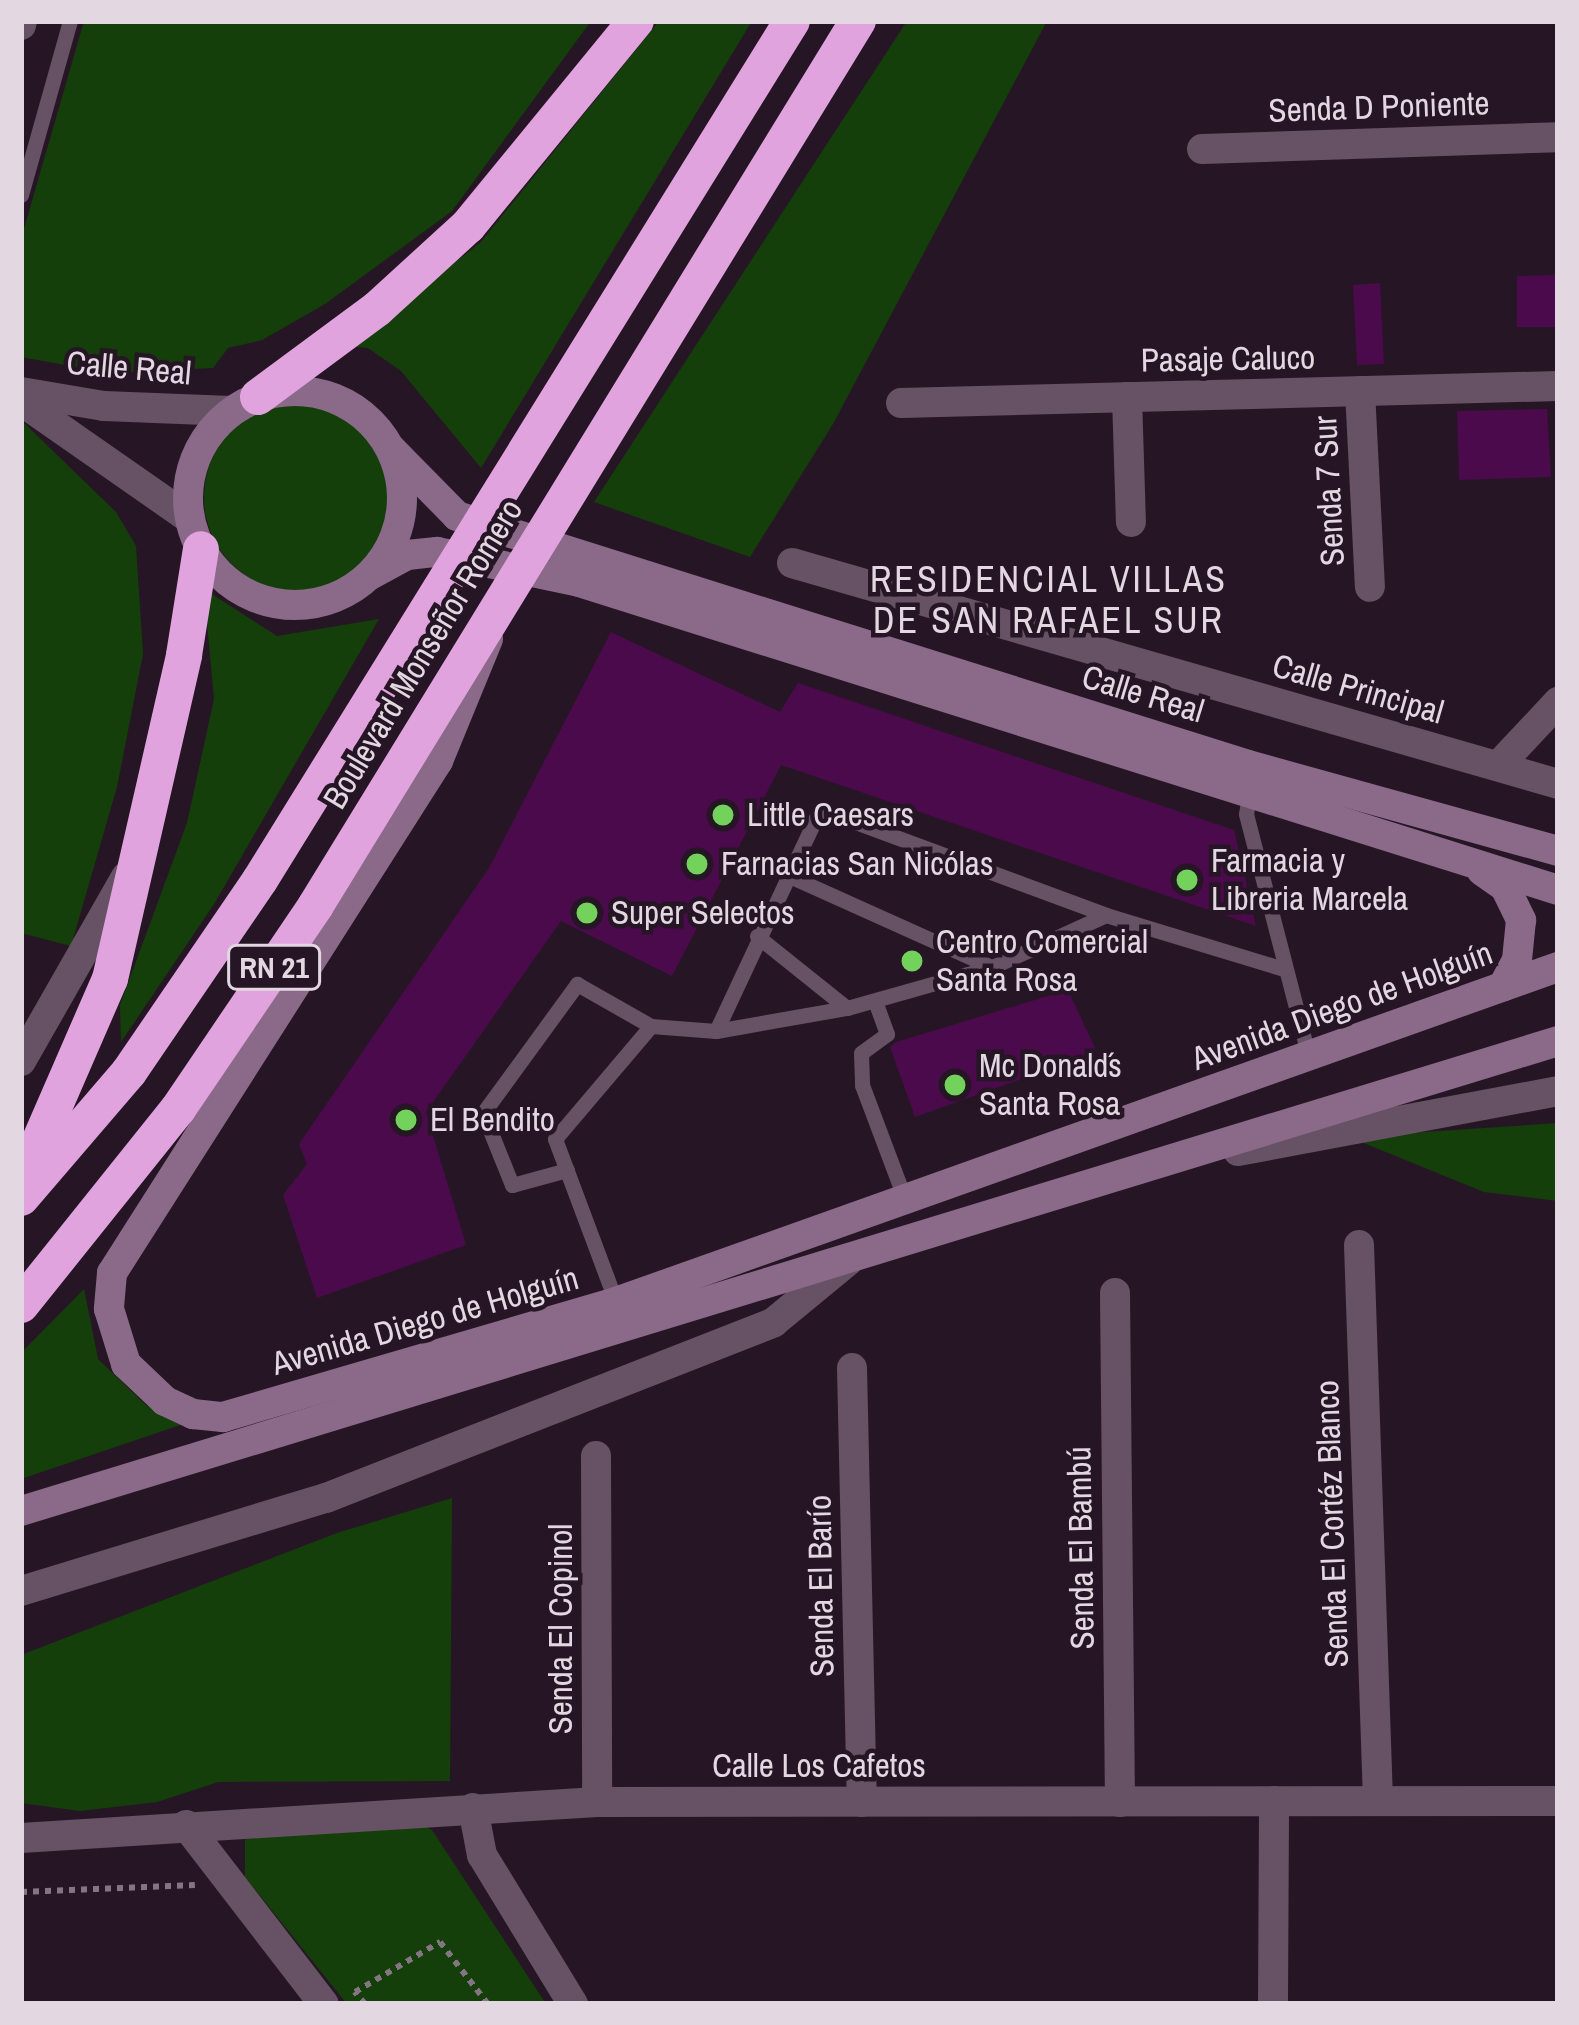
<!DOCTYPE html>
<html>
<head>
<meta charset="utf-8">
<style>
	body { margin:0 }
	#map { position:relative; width:1579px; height:2025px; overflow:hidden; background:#261625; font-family:"Archivo Narrow",sans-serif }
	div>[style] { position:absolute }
	.green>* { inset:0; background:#153f0a }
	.round { border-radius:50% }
	.building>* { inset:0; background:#4b0a4b }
	.path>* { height:6px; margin-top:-3px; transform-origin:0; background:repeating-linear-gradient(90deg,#837582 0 6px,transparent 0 12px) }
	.lane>* { height:15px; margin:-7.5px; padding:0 7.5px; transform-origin:7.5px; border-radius:7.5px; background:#665264 }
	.street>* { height:30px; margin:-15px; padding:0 15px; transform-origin:15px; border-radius:15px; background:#665264 }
	.secondary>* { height:30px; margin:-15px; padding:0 15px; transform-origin:15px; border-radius:15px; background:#8b6a89 }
	.secondary>.ring { margin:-15px; padding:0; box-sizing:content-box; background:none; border:30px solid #8b6a89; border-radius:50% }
	.highway>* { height:36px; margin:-18px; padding:0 18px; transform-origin:18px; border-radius:18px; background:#e1a3de }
	.dots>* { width:33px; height:33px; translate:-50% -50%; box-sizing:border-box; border:6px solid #261625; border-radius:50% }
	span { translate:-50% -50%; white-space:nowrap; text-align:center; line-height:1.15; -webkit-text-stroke:9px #261625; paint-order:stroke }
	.shield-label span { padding:3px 9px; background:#261625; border:3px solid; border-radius:9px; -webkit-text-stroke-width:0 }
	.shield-label { font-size:30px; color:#e3d8e2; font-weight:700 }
	.street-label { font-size:33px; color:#e3d8e2 }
	.poi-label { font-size:33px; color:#e3d8e2 }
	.left { translate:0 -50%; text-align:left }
	.neighbourhood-label { font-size:36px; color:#e3d8e2; letter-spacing:3px }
	.frame { position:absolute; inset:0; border:24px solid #e3d8e2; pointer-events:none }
</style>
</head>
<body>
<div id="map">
	<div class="green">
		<i style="clip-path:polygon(84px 21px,591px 21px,452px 211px,325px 304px,262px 340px,228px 348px,213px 368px,110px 373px,21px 357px,21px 239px)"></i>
		<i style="clip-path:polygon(659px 21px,752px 21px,481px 468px,401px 371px,368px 348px,348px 346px,481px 242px)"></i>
		<i style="clip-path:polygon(907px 21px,1047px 21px,833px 424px,750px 557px,594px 502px)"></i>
		<i class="round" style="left:204px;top:402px;width:190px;height:190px"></i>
		<i style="clip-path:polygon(21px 420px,116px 512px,136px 546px,143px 654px,117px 787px,71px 946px,21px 933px)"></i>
		<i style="clip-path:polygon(204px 589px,277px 636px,379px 619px,214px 904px,121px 1042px,120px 1005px,187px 823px,214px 699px)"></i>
		<i style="clip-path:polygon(1558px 1123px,1558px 1201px,1484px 1192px,1349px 1137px)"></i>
		<i style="clip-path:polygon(84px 1289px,98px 1359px,147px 1406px,189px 1422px,21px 1479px,21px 1353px)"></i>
		<i style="clip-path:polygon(452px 1498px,450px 1781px,218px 1782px,157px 1802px,80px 1811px,21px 1803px,21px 1655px,337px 1533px)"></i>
		<i style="clip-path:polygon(411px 1820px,432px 1830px,546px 2004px,347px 2004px,245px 1877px,245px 1840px,259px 1828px)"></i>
	</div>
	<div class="building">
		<i style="clip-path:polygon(1558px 275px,1558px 327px,1517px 327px,1517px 276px)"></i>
		<i style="clip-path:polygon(1380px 283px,1384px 364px,1357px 365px,1353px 285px)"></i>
		<i style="clip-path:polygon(1547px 409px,1551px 477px,1459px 480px,1457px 411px)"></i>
		<i style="clip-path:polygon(611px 632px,780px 712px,798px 683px,1234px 830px,1256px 926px,781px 765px,672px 976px,561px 921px,426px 1112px,466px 1245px,317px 1298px,283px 1195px,307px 1164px,299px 1144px,489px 868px)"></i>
		<i style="clip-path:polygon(1068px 990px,1097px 1052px,915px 1117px,890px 1047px,896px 1042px)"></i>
	</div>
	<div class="path">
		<i style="left:21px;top:1892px;width:174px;rotate:-2.3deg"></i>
		<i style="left:365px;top:2004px;width:16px;rotate:-130deg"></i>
		<i style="left:355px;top:1992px;width:99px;rotate:-30.5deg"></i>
		<i style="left:440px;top:1942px;width:78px;rotate:52.3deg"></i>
	</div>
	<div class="lane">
		<i style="left:21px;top:195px;width:181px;rotate:-74.3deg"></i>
		<i style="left:1249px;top:791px;width:23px;rotate:97deg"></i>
		<i style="left:1246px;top:814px;width:248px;rotate:75.5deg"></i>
		<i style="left:787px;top:875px;width:225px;rotate:24.2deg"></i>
		<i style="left:757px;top:936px;width:115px;rotate:38.7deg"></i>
		<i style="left:875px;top:1001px;width:35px;rotate:70deg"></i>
		<i style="left:887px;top:1034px;width:32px;rotate:144deg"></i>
		<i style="left:861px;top:1053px;width:32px;rotate:88deg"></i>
		<i style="left:862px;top:1085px;width:125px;rotate:69.4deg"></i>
		<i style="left:716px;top:1031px;width:245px;rotate:-64.9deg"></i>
		<i style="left:820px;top:809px;width:305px;rotate:20.3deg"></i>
		<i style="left:1106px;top:915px;width:186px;rotate:16.9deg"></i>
		<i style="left:567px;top:1170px;width:57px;rotate:164.7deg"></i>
		<i style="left:512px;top:1185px;width:78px;rotate:-111.9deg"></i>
		<i style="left:483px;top:1113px;width:160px;rotate:-53.9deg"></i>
		<i style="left:577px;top:984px;width:85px;rotate:29.6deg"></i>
		<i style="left:616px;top:1302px;width:174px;rotate:-110.5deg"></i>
		<i style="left:555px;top:1139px;width:148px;rotate:-49.7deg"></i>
		<i style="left:651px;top:1026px;width:65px;rotate:4.4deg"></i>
		<i style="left:716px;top:1031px;width:133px;rotate:-10deg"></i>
		<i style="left:847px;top:1008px;width:151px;rotate:-15.8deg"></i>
		<i style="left:992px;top:967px;width:125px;rotate:-24.5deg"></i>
	</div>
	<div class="street">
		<i style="left:21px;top:25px;width:4px;rotate:-76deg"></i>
		<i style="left:1202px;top:149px;width:356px;rotate:-1.9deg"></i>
		<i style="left:1360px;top:391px;width:196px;rotate:87.1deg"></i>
		<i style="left:21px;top:392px;width:84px;rotate:9.6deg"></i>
		<i style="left:104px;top:406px;width:127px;rotate:2.3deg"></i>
		<i style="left:1127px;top:397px;width:125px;rotate:88.2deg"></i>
		<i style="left:21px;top:401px;width:206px;rotate:34.9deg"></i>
		<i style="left:901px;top:403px;width:657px;rotate:-1.48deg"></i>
		<i style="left:792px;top:563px;width:797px;rotate:16.09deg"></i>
		<i style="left:1498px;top:766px;width:88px;rotate:-46.8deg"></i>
		<i style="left:21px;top:1061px;width:212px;rotate:-60.3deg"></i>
		<i style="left:1238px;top:1151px;width:326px;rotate:-10.6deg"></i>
		<i style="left:1359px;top:1245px;width:556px;rotate:88.04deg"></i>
		<i style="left:1115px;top:1293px;width:509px;rotate:89.44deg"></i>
		<i style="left:852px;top:1368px;width:434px;rotate:88.7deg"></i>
		<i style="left:596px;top:1456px;width:346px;rotate:89.8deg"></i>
		<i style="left:21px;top:1591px;width:319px;rotate:-17deg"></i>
		<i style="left:326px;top:1498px;width:481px;rotate:-21.4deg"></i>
		<i style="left:774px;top:1322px;width:96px;rotate:-39.5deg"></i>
		<i style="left:473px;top:1808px;width:48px;rotate:79.2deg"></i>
		<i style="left:482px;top:1855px;width:175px;rotate:58.6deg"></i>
		<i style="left:186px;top:1825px;width:226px;rotate:52.4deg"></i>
		<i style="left:21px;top:1838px;width:577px;rotate:-3.58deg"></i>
		<i style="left:597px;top:1802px;width:961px;rotate:-0.06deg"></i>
		<i style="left:1273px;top:2004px;width:203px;rotate:-89.7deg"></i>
	</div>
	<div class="secondary">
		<i class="ring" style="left:188px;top:391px;width:184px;height:184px"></i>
		<i style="left:391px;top:449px;width:94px;rotate:45.4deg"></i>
		<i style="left:457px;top:516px;width:829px;rotate:17.47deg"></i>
		<i style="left:1248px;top:765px;width:322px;rotate:15.5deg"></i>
		<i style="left:370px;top:575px;width:42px;rotate:-28.4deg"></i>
		<i style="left:407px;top:555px;width:30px;rotate:-6deg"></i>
		<i style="left:437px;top:552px;width:145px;rotate:11.9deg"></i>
		<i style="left:579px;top:582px;width:1026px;rotate:17.46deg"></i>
		<i style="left:488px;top:639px;width:132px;rotate:112.3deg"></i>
		<i style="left:438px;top:761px;width:607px;rotate:122.49deg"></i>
		<i style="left:112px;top:1273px;width:36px;rotate:95deg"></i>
		<i style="left:109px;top:1309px;width:58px;rotate:72.8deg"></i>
		<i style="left:126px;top:1364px;width:54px;rotate:43.5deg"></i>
		<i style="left:165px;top:1401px;width:31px;rotate:25deg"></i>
		<i style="left:193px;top:1414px;width:30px;rotate:6deg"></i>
		<i style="left:223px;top:1417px;width:409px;rotate:-16.3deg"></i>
		<i style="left:616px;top:1302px;width:1000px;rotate:-19.58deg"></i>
		<i style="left:1482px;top:871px;width:28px;rotate:35deg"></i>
		<i style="left:1505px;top:887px;width:37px;rotate:64deg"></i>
		<i style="left:1521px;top:920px;width:40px;rotate:95.7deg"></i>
		<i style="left:1517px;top:960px;width:30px;rotate:118deg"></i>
		<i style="left:21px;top:1511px;width:1607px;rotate:-17deg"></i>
	</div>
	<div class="highway">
		<i style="left:258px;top:397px;width:148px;rotate:-36.5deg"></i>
		<i style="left:377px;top:309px;width:123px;rotate:-42.4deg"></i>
		<i style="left:468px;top:226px;width:265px;rotate:-50.7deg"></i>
		<i style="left:26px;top:1172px;width:210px;rotate:-66.5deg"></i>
		<i style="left:110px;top:979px;width:332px;rotate:-77.1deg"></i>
		<i style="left:184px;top:655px;width:107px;rotate:-80.9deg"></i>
		<i style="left:21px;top:1198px;width:166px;rotate:-49.4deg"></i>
		<i style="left:129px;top:1072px;width:232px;rotate:-55.7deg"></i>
		<i style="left:260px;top:880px;width:1010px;rotate:-58.23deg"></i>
		<i style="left:21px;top:1305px;width:251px;rotate:-51.3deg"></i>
		<i style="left:178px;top:1109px;width:246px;rotate:-55.9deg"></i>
		<i style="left:316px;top:905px;width:1037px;rotate:-58.49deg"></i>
	</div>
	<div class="dots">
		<i style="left:723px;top:815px;background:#73d25c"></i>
		<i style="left:697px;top:864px;background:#73d25c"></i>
		<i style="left:1187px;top:880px;background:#73d25c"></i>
		<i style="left:587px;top:913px;background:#73d25c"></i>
		<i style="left:912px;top:961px;background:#73d25c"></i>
		<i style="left:955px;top:1085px;background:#73d25c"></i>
		<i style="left:406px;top:1120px;background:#73d25c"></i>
	</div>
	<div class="shield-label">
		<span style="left:274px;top:967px">RN 21</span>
	</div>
	<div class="street-label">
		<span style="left:1379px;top:107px;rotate:-2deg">Senda D Poniente</span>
		<span style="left:1228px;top:359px;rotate:-1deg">Pasaje Caluco</span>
		<span style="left:129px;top:368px;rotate:5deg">Calle Real</span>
		<span style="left:1329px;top:491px;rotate:-93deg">Senda 7 Sur</span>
		<span style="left:423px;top:654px;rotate:-59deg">Boulevard Monseñor Romero</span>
		<span style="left:1358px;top:689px;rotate:16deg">Calle Principal</span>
		<span style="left:1143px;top:694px;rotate:17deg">Calle Real</span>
		<span style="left:1342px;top:1006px;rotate:-20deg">Avenida Diego de Holguín</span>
		<span style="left:425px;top:1321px;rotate:-16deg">Avenida Diego de Holguín</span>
		<span style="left:1332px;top:1524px;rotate:-92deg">Senda El Cortéz Blanco</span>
		<span style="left:1081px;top:1548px;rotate:-91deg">Senda El Bambú</span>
		<span style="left:821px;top:1586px;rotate:-91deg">Senda El Barío</span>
		<span style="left:561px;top:1629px;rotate:-90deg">Senda El Copinol</span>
		<span style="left:819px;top:1766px">Calle Los Cafetos</span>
	</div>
	<div class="poi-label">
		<span class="left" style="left:747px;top:815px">Little Caesars</span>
		<span class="left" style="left:1211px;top:880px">Farmacia y<br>Libreria Marcela</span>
		<span class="left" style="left:721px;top:864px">Farnacias San Nicólas</span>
		<span class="left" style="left:611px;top:913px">Super Selectos</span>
		<span class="left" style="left:936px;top:961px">Centro Comercial<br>Santa Rosa</span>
		<span class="left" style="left:979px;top:1085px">Mc Donald´s<br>Santa Rosa</span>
		<span class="left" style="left:430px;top:1120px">El Bendito</span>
	</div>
	<div class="neighbourhood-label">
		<span style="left:1049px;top:600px">RESIDENCIAL VILLAS<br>DE SAN RAFAEL SUR</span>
	</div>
	<div class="frame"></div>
</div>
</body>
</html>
